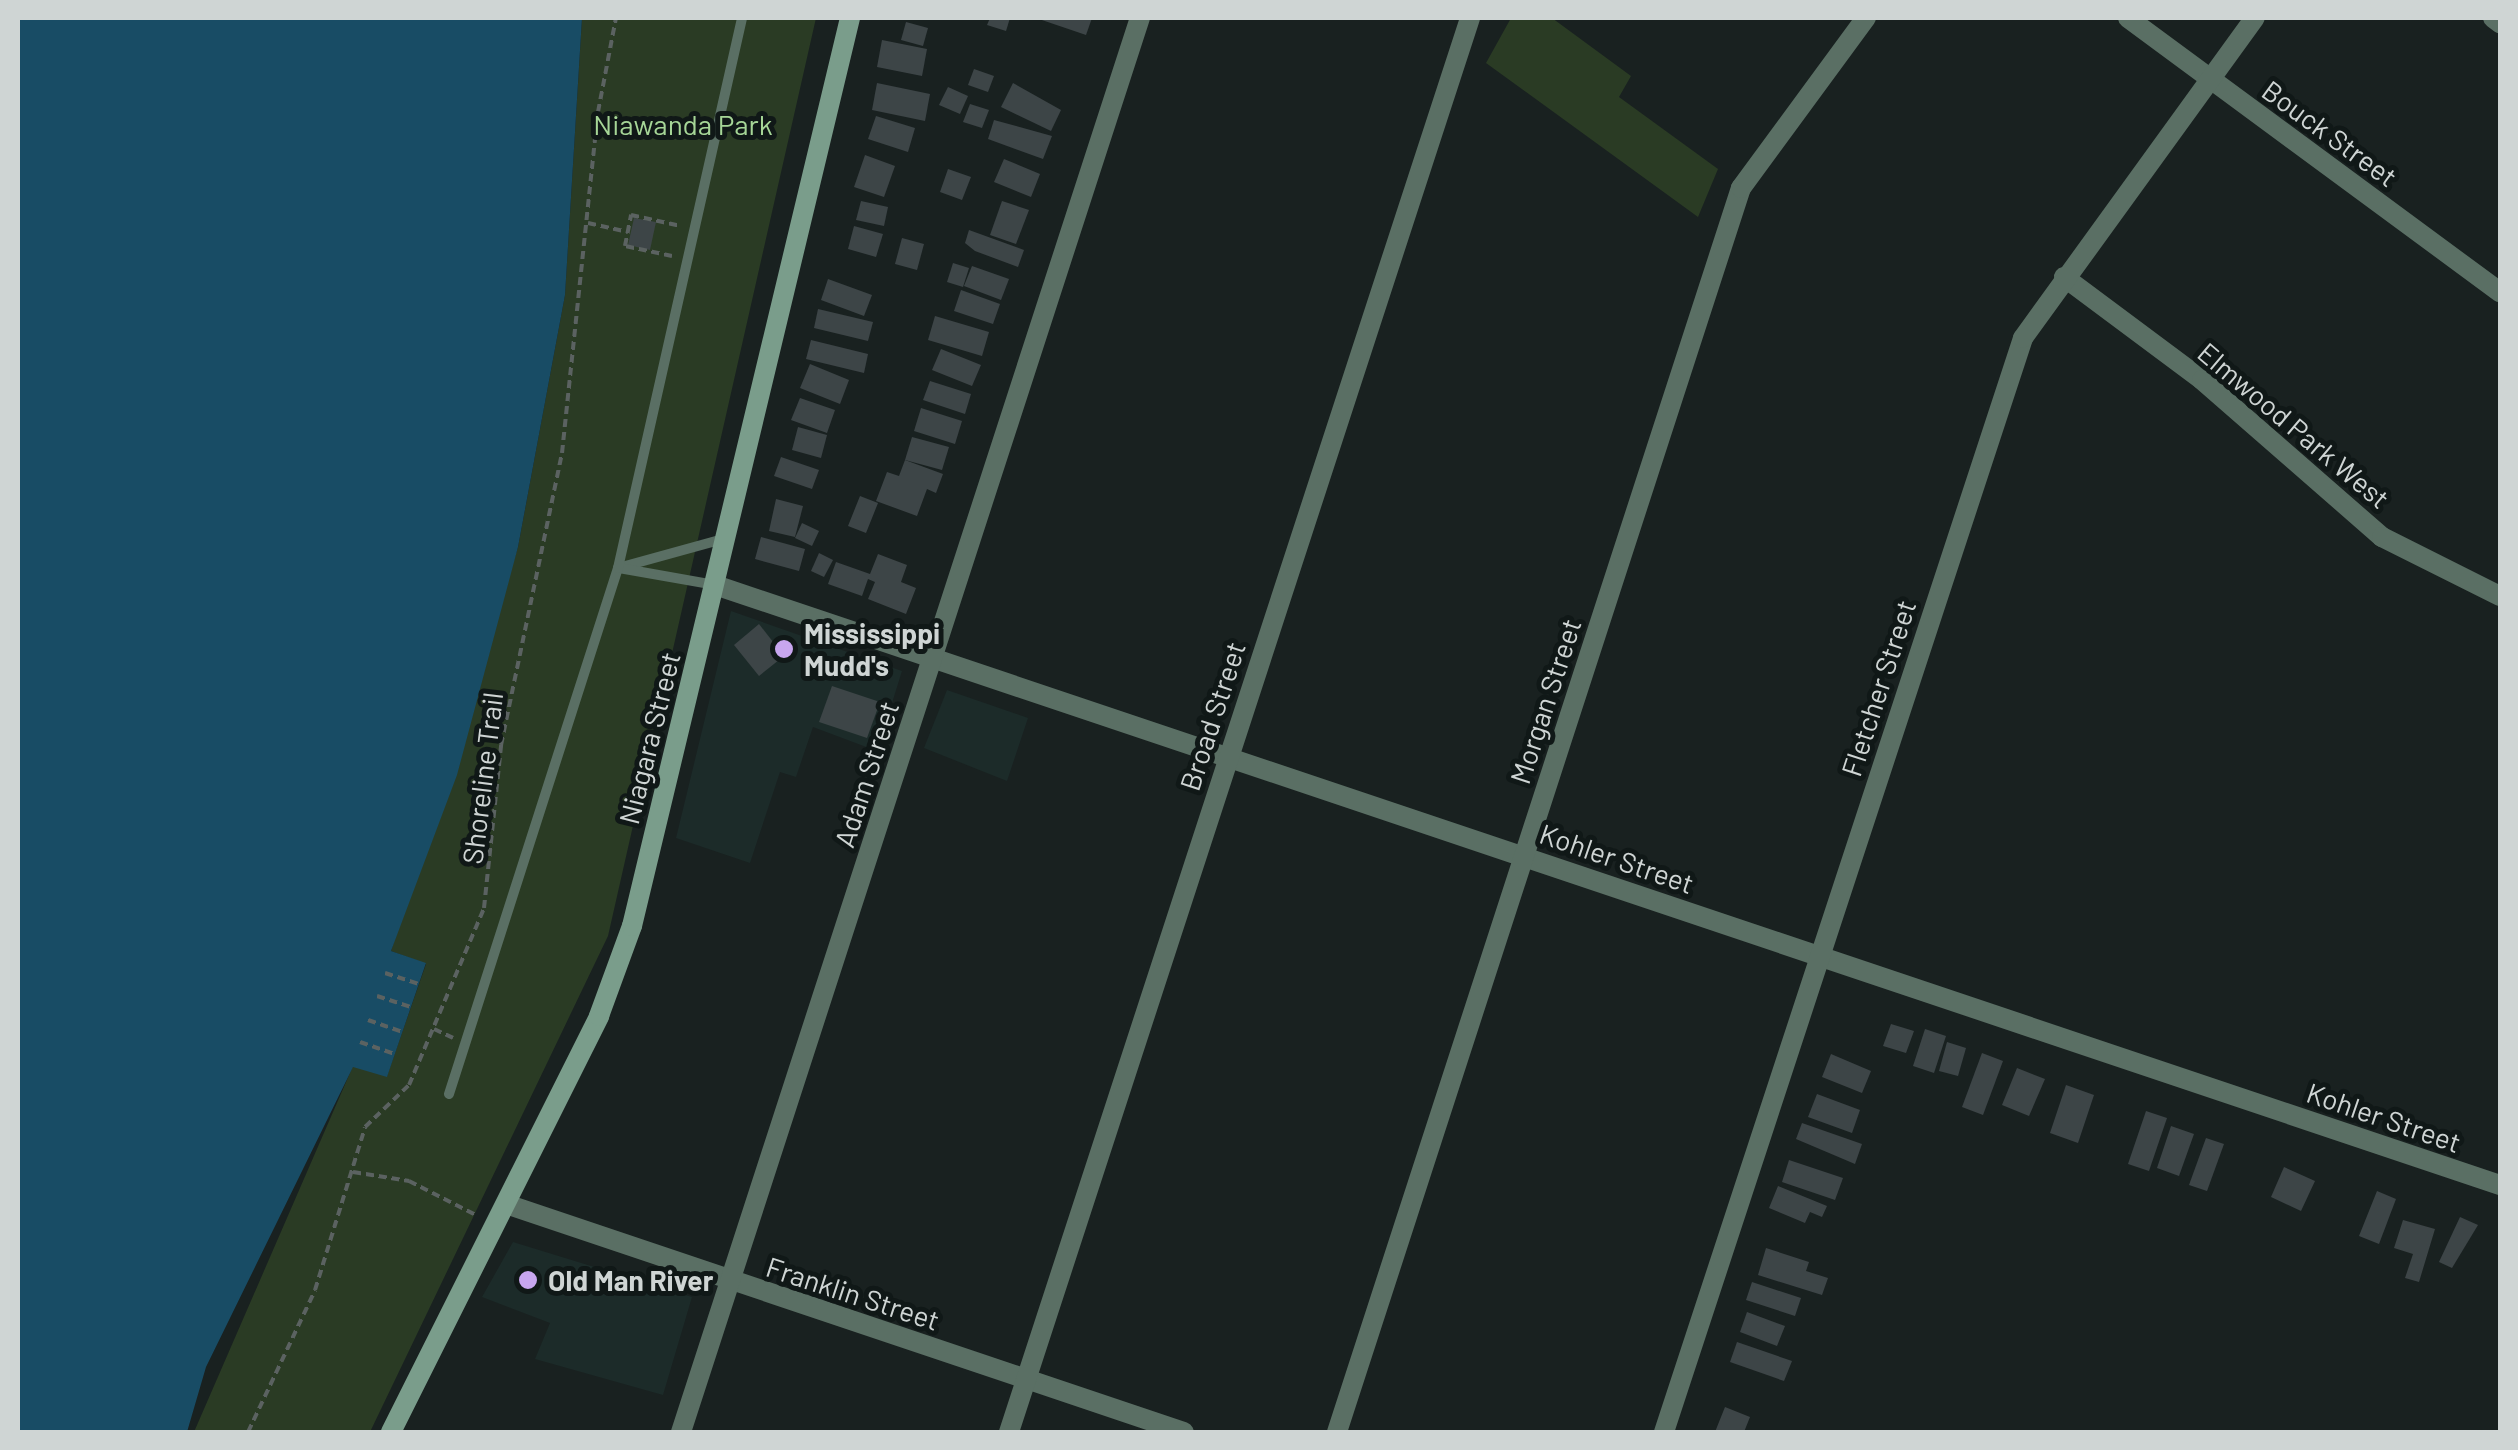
<!DOCTYPE html>
<html>
<head>
<meta charset="utf-8">
<style>
	body { margin:0 }
	#map { position:relative; width:2518px; height:1450px; overflow:hidden; background:#192120; font-family:Barlow,sans-serif }
	div>[style] { position:absolute }
	.built>* { inset:0; background:#1c2b29 }
	.green>* { inset:0; background:#2a3b24 }
	.water>* { inset:0; background:#184c65 }
	.building>* { inset:0; background:#3d4547 }
	.path>* { height:4px; margin-top:-2px; transform-origin:0; background:repeating-linear-gradient(90deg,#5b6261 0 8px,transparent 0 13px) }
	.service>* { height:10px; margin:-5px; padding:0 5px; transform-origin:5px; border-radius:5px; background:#5a6f64 }
	.minor>* { height:20px; margin:-10px; padding:0 10px; transform-origin:10px; border-radius:10px; background:#5a6f64 }
	.secondary>* { height:20px; margin:-10px; padding:0 10px; transform-origin:10px; border-radius:10px; background:#7a9d8b }
	.dots>* { width:28px; height:28px; translate:-50% -50%; box-sizing:border-box; border:5px solid #101817; border-radius:50% }
	span { translate:-50% -50%; white-space:nowrap; text-align:center; line-height:1.15; -webkit-text-stroke:10px #101817; paint-order:stroke }
	.park-label { font-size:28px; color:#a6d697 }
	.street-label { font-size:28px; color:#cfd5d4 }
	.poi-label { font-size:28px; color:#cfd5d4; font-weight:700 }
	.left { translate:0 -50%; text-align:left }
	.frame { position:absolute; inset:0; border:20px solid #cfd5d4; pointer-events:none }
</style>
</head>
<body>
<div id="map">
	<div class="built">
		<i style="clip-path:polygon(731px 611px,902px 671px,877px 751px,813px 727px,796px 777px,780px 772px,750px 863px,676px 838px)"></i>
		<i style="clip-path:polygon(947px 690px,1028px 718px,1007px 781px,924px 748px)"></i>
		<i style="clip-path:polygon(513px 1242px,692px 1297px,663px 1395px,535px 1359px,550px 1323px,482px 1297px)"></i>
	</div>
	<div class="green">
		<i style="clip-path:polygon(582px 18px,816px 18px,608px 936px,370px 1432px,194px 1432px,353px 1066px,387px 1076px,426px 964px,391px 951px,518px 547px,565px 295px)"></i>
		<i style="clip-path:polygon(1511px 18px,1552px 18px,1631px 76px,1619px 97px,1718px 169px,1698px 217px,1486px 63px)"></i>
	</div>
	<div class="water">
		<i style="clip-path:polygon(18px 18px,582px 18px,565px 295px,518px 547px,457px 775px,391px 951px,426px 963px,387px 1077px,353px 1067px,206px 1367px,187px 1432px,18px 1432px)"></i>
	</div>
	<div class="building">
		<i style="clip-path:polygon(990px 18px,1010px 18px,1006px 31px,987px 25px)"></i>
		<i style="clip-path:polygon(1036px 18px,1092px 18px,1086px 35px)"></i>
		<i style="clip-path:polygon(906px 22px,928px 28px,923px 46px,901px 40px)"></i>
		<i style="clip-path:polygon(882px 40px,927px 49px,922px 76px,877px 67px)"></i>
		<i style="clip-path:polygon(974px 69px,994px 76px,988px 92px,968px 85px)"></i>
		<i style="clip-path:polygon(877px 83px,930px 94px,925px 121px,872px 110px)"></i>
		<i style="clip-path:polygon(1013px 83px,1061px 110px,1051px 131px,1001px 107px)"></i>
		<i style="clip-path:polygon(948px 87px,968px 96px,960px 114px,939px 105px)"></i>
		<i style="clip-path:polygon(970px 104px,989px 110px,982px 128px,963px 122px)"></i>
		<i style="clip-path:polygon(876px 116px,915px 128px,908px 152px,868px 139px)"></i>
		<i style="clip-path:polygon(994px 120px,1052px 136px,1043px 159px,988px 139px)"></i>
		<i style="clip-path:polygon(865px 155px,895px 166px,884px 197px,854px 187px)"></i>
		<i style="clip-path:polygon(1004px 159px,1040px 174px,1031px 197px,994px 182px)"></i>
		<i style="clip-path:polygon(948px 169px,971px 177px,962px 200px,940px 192px)"></i>
		<i style="clip-path:polygon(861px 201px,888px 207px,884px 226px,856px 220px)"></i>
		<i style="clip-path:polygon(1002px 201px,1029px 210px,1016px 244px,990px 235px)"></i>
		<i style="clip-path:polygon(634px 218px,656px 222px,650px 250px,628px 245px)"></i>
		<i style="clip-path:polygon(854px 226px,883px 234px,876px 257px,848px 249px)"></i>
		<i style="clip-path:polygon(969px 230px,1024px 250px,1018px 267px,975px 251px,965px 243px)"></i>
		<i style="clip-path:polygon(902px 238px,924px 244px,917px 270px,895px 264px)"></i>
		<i style="clip-path:polygon(953px 263px,969px 268px,963px 287px,947px 282px)"></i>
		<i style="clip-path:polygon(972px 266px,1009px 279px,1001px 300px,964px 286px)"></i>
		<i style="clip-path:polygon(828px 279px,872px 295px,864px 316px,821px 300px)"></i>
		<i style="clip-path:polygon(961px 290px,1000px 304px,993px 324px,954px 311px)"></i>
		<i style="clip-path:polygon(818px 309px,873px 322px,868px 341px,814px 328px)"></i>
		<i style="clip-path:polygon(935px 316px,989px 332px,982px 356px,928px 340px)"></i>
		<i style="clip-path:polygon(811px 340px,868px 354px,864px 373px,806px 359px)"></i>
		<i style="clip-path:polygon(941px 349px,981px 365px,972px 386px,932px 370px)"></i>
		<i style="clip-path:polygon(810px 364px,849px 380px,840px 404px,800px 388px)"></i>
		<i style="clip-path:polygon(930px 381px,971px 394px,965px 414px,923px 400px)"></i>
		<i style="clip-path:polygon(800px 398px,835px 410px,827px 433px,791px 420px)"></i>
		<i style="clip-path:polygon(921px 408px,962px 421px,955px 444px,914px 431px)"></i>
		<i style="clip-path:polygon(798px 427px,827px 435px,821px 458px,792px 450px)"></i>
		<i style="clip-path:polygon(912px 437px,949px 447px,942px 470px,905px 460px)"></i>
		<i style="clip-path:polygon(781px 457px,819px 470px,812px 489px,774px 476px)"></i>
		<i style="clip-path:polygon(905px 460px,943px 474px,936px 493px,927px 489px,917px 516px,876px 501px,887px 472px,899px 476px)"></i>
		<i style="clip-path:polygon(860px 496px,878px 503px,866px 533px,848px 526px)"></i>
		<i style="clip-path:polygon(776px 499px,803px 506px,795px 537px,769px 531px)"></i>
		<i style="clip-path:polygon(802px 523px,819px 531px,812px 546px,795px 538px)"></i>
		<i style="clip-path:polygon(761px 537px,805px 549px,799px 571px,755px 559px)"></i>
		<i style="clip-path:polygon(819px 553px,833px 560px,824px 577px,811px 571px)"></i>
		<i style="clip-path:polygon(878px 554px,907px 565px,901px 582px,916px 588px,906px 614px,868px 599px,875px 582px,868px 579px,862px 596px,828px 584px,836px 562px,870px 574px)"></i>
		<i style="clip-path:polygon(759px 624px,784px 656px,759px 676px,734px 645px)"></i>
		<i style="clip-path:polygon(832px 686px,880px 702px,867px 738px,819px 722px)"></i>
		<i style="clip-path:polygon(1891px 1024px,1914px 1031px,1906px 1053px,1883px 1046px)"></i>
		<i style="clip-path:polygon(1925px 1029px,1946px 1036px,1934px 1073px,1913px 1066px)"></i>
		<i style="clip-path:polygon(1947px 1042px,1966px 1048px,1958px 1076px,1939px 1071px)"></i>
		<i style="clip-path:polygon(1982px 1053px,2003px 1061px,1983px 1115px,1962px 1107px)"></i>
		<i style="clip-path:polygon(1831px 1054px,1871px 1071px,1862px 1093px,1822px 1077px)"></i>
		<i style="clip-path:polygon(2017px 1068px,2045px 1079px,2029px 1116px,2002px 1105px)"></i>
		<i style="clip-path:polygon(2066px 1085px,2094px 1095px,2078px 1143px,2050px 1133px)"></i>
		<i style="clip-path:polygon(1817px 1094px,1860px 1110px,1852px 1133px,1808px 1117px)"></i>
		<i style="clip-path:polygon(2146px 1111px,2167px 1118px,2149px 1171px,2128px 1164px)"></i>
		<i style="clip-path:polygon(1802px 1123px,1862px 1144px,1855px 1164px,1796px 1139px)"></i>
		<i style="clip-path:polygon(2171px 1126px,2194px 1134px,2179px 1176px,2157px 1168px)"></i>
		<i style="clip-path:polygon(2206px 1138px,2224px 1144px,2207px 1191px,2189px 1185px)"></i>
		<i style="clip-path:polygon(1789px 1160px,1843px 1178px,1835px 1200px,1782px 1182px)"></i>
		<i style="clip-path:polygon(2284px 1167px,2315px 1181px,2301px 1211px,2271px 1197px)"></i>
		<i style="clip-path:polygon(1778px 1186px,1827px 1206px,1822px 1217px,1810px 1212px,1805px 1223px,1769px 1208px)"></i>
		<i style="clip-path:polygon(2377px 1191px,2396px 1199px,2379px 1244px,2359px 1236px)"></i>
		<i style="clip-path:polygon(2460px 1217px,2478px 1225px,2452px 1268px,2439px 1262px)"></i>
		<i style="clip-path:polygon(2403px 1220px,2435px 1229px,2419px 1282px,2405px 1278px,2413px 1254px,2394px 1248px)"></i>
		<i style="clip-path:polygon(1766px 1248px,1809px 1262px,1806px 1271px,1828px 1278px,1822px 1295px,1758px 1275px)"></i>
		<i style="clip-path:polygon(1752px 1282px,1801px 1298px,1795px 1316px,1746px 1300px)"></i>
		<i style="clip-path:polygon(1747px 1312px,1785px 1326px,1777px 1346px,1740px 1332px)"></i>
		<i style="clip-path:polygon(1737px 1342px,1792px 1361px,1784px 1381px,1730px 1362px)"></i>
		<i style="clip-path:polygon(1725px 1407px,1750px 1417px,1744px 1432px,1715px 1432px)"></i>
	</div>
	<div class="path">
		<i style="left:588px;top:223px;width:41px;rotate:12.7deg"></i>
		<i style="left:672px;top:256px;width:48px;rotate:-168deg"></i>
		<i style="left:625px;top:246px;width:32px;rotate:-79deg"></i>
		<i style="left:631px;top:215px;width:51px;rotate:12.4deg"></i>
		<i style="left:385px;top:973px;width:36px;rotate:18deg"></i>
		<i style="left:377px;top:996px;width:36px;rotate:18deg"></i>
		<i style="left:368px;top:1020px;width:37px;rotate:19deg"></i>
		<i style="left:434px;top:1029px;width:21px;rotate:25deg"></i>
		<i style="left:360px;top:1042px;width:37px;rotate:19deg"></i>
		<i style="left:353px;top:1172px;width:57px;rotate:9.1deg"></i>
		<i style="left:409px;top:1181px;width:75px;rotate:26.9deg"></i>
		<i style="left:248px;top:1432px;width:157px;rotate:-64.7deg"></i>
		<i style="left:315px;top:1290px;width:170px;rotate:-72.9deg"></i>
		<i style="left:365px;top:1127px;width:61px;rotate:-43.7deg"></i>
		<i style="left:409px;top:1085px;width:192px;rotate:-67deg"></i>
		<i style="left:484px;top:908px;width:164px;rotate:-84deg"></i>
		<i style="left:501px;top:745px;width:298px;rotate:-78.2deg"></i>
		<i style="left:562px;top:453px;width:343px;rotate:-84deg"></i>
		<i style="left:598px;top:112px;width:96px;rotate:-79.2deg"></i>
	</div>
	<div class="service">
		<i style="left:618px;top:568px;width:109px;rotate:-15.4deg"></i>
		<i style="left:619px;top:568px;width:97px;rotate:10deg"></i>
		<i style="left:449px;top:1094px;width:552px;rotate:-72.19deg"></i>
		<i style="left:618px;top:568px;width:564px;rotate:-77.29deg"></i>
	</div>
	<div class="minor">
		<i style="left:2128px;top:18px;width:462px;rotate:36.4deg"></i>
		<i style="left:2493px;top:18px;width:9px;rotate:36deg"></i>
		<i style="left:2064px;top:277px;width:172px;rotate:36.7deg"></i>
		<i style="left:2202px;top:380px;width:239px;rotate:41.1deg"></i>
		<i style="left:2382px;top:537px;width:132px;rotate:26.6deg"></i>
		<i style="left:715px;top:585px;width:1883px;rotate:18.58deg"></i>
		<i style="left:506px;top:1204px;width:715px;rotate:18.59deg"></i>
		<i style="left:681px;top:1432px;width:1487px;rotate:-72.02deg"></i>
		<i style="left:1009px;top:1432px;width:1487px;rotate:-71.94deg"></i>
		<i style="left:1337px;top:1432px;width:1308px;rotate:-72.01deg"></i>
		<i style="left:1741px;top:188px;width:211px;rotate:-53.7deg"></i>
		<i style="left:1664px;top:1432px;width:1151px;rotate:-71.83deg"></i>
		<i style="left:2023px;top:338px;width:395px;rotate:-54.1deg"></i>
	</div>
	<div class="secondary">
		<i style="left:391px;top:1432px;width:465px;rotate:-63.4deg"></i>
		<i style="left:599px;top:1016px;width:96px;rotate:-69.9deg"></i>
		<i style="left:632px;top:926px;width:934px;rotate:-76.5deg"></i>
	</div>
	<div class="dots">
		<i style="left:784px;top:649px;background:#c8a6ef"></i>
		<i style="left:528px;top:1280px;background:#c8a6ef"></i>
	</div>
	<div class="park-label">
		<span style="left:683px;top:124px">Niawanda Park</span>
	</div>
	<div class="street-label">
		<span style="left:2330px;top:133px;rotate:36deg">Bouck Street</span>
		<span style="left:2294px;top:425px;rotate:40deg">Elmwood Park West</span>
		<span style="left:1878px;top:688px;rotate:-72deg">Fletcher Street</span>
		<span style="left:1545px;top:701px;rotate:-72deg">Morgan Street</span>
		<span style="left:1212px;top:716px;rotate:-72deg">Broad Street</span>
		<span style="left:649px;top:738px;rotate:-76deg">Niagara Street</span>
		<span style="left:866px;top:774px;rotate:-72deg">Adam Street</span>
		<span style="left:482px;top:778px;rotate:-83deg">Shoreline Trail</span>
		<span style="left:1617px;top:858px;rotate:19deg">Kohler Street</span>
		<span style="left:2384px;top:1117px;rotate:19deg">Kohler Street</span>
		<span style="left:853px;top:1293px;rotate:18deg">Franklin Street</span>
	</div>
	<div class="poi-label">
		<span class="left" style="left:804px;top:649px">Mississippi<br>Mudd's</span>
		<span class="left" style="left:548px;top:1280px">Old Man River</span>
	</div>
	<div class="frame"></div>
</div>
</body>
</html>
